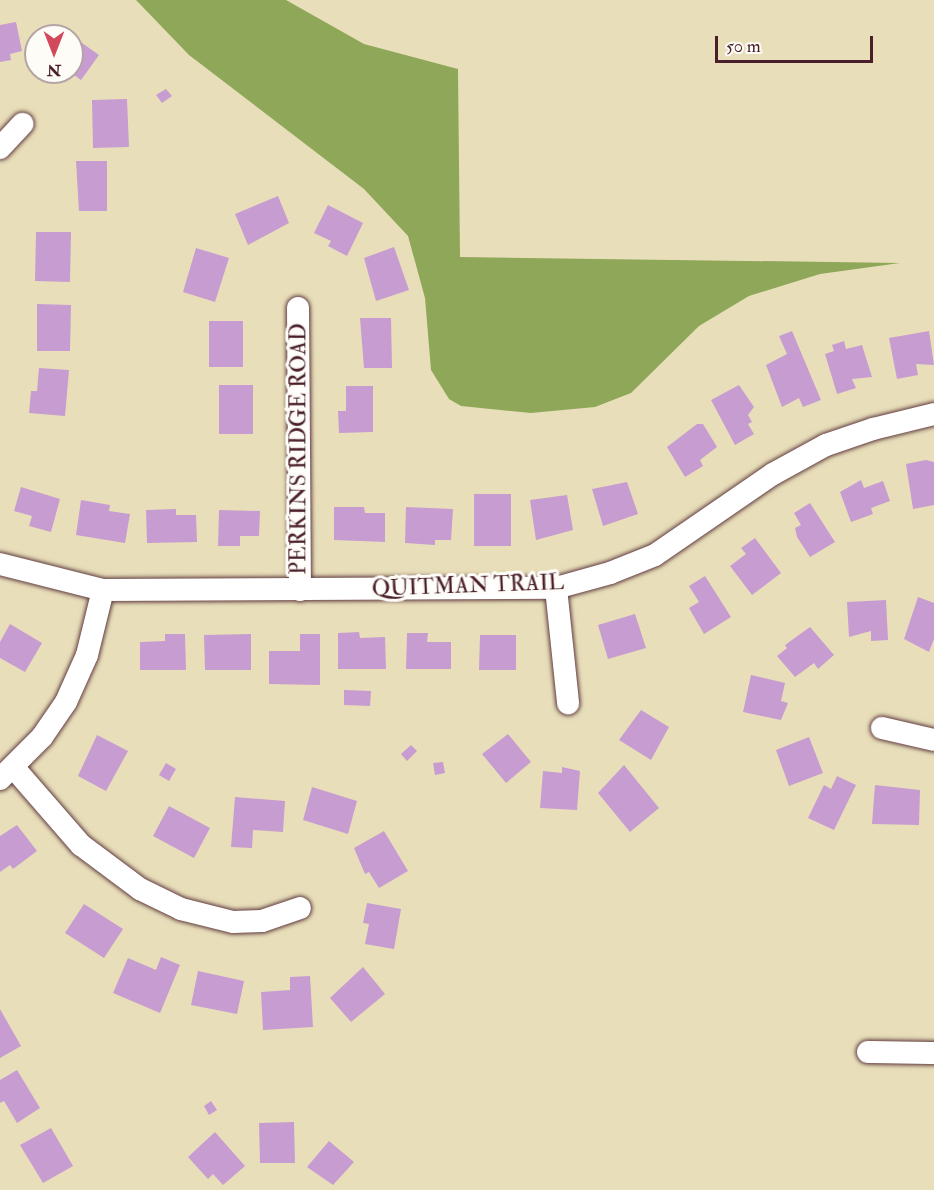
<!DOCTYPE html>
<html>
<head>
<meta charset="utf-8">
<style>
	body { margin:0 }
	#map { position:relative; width:934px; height:1190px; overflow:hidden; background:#e8dfba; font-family:"IM FELL Double Pica",serif }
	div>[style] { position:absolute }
	.forest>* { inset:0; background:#8fa759 }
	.building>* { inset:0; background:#c79cd0 }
	.roads { filter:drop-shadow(0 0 2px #623c40) drop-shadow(0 0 2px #623c40) }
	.minor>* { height:22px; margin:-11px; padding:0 11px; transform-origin:11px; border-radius:11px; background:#fff }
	span { translate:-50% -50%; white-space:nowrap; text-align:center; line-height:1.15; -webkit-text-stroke:6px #fdfcf7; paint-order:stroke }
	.street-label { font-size:22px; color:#4a1f2b }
	.north { position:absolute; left:24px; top:24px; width:60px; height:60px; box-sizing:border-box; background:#fdfcf7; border:2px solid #b5a4a5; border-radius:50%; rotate:180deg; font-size:16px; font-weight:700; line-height:24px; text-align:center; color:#4a1f2b }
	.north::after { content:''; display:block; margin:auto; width:21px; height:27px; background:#d1495b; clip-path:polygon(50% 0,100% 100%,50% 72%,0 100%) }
	.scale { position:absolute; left:715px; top:36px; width:158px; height:27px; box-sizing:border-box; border:3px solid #4a1f2b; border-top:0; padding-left:8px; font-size:18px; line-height:21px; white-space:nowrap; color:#4a1f2b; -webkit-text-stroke:4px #fdfcf7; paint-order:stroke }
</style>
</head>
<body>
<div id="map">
	<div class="forest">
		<i style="clip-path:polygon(136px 0,286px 0,364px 44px,458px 69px,460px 257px,900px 263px,820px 274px,749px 296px,699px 326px,631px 393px,595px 407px,531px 413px,461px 406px,449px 399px,431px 370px,425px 298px,408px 236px,364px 189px,189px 55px)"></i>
	</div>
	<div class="building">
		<i style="clip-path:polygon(16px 22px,22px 51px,10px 54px,11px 60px,0 62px,0 25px)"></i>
		<i style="clip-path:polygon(72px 36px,99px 55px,81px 80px,70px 72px)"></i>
		<i style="clip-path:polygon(166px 89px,172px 96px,162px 103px,156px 95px)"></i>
		<i style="clip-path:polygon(127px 99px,129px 147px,93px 148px,92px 100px)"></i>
		<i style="clip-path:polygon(76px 161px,107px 161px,107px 211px,79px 211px)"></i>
		<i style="clip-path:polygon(278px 196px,289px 223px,248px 245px,235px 214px)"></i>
		<i style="clip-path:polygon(328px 205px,363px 223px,347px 256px,328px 246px,331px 241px,314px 233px)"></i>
		<i style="clip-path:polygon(36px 232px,71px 232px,70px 282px,35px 281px)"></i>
		<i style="clip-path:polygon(394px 247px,409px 290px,376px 301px,364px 258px)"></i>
		<i style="clip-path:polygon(196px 248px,229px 258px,215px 302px,183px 292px)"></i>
		<i style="clip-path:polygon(37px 304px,71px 305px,70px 351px,37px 351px)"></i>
		<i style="clip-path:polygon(360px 318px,391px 318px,392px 368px,364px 368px)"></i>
		<i style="clip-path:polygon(209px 321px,243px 321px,243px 367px,209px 367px)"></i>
		<i style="clip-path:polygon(792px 331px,821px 400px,803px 407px,799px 398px,782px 407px,766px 365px,787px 354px,779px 336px)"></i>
		<i style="clip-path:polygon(929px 331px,934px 365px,916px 364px,918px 375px,897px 379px,889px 338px)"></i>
		<i style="clip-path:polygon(844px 341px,846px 349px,862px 345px,872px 377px,852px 379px,856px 388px,837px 394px,825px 354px,834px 351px,832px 345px)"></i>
		<i style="clip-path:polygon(39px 368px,69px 370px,65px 416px,29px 413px,31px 391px,37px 391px)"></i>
		<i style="clip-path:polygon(219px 385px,253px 385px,253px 434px,219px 434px)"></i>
		<i style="clip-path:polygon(739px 385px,754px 407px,748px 415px,752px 422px,748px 424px,754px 434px,735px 445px,711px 400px)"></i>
		<i style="clip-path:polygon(346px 386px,373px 386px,373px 432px,339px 433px,338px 411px,346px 411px)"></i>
		<i style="clip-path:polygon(697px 424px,703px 424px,717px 447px,700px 460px,703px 466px,685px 477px,667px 447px)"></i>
		<i style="clip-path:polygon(926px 460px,934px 462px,934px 505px,913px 509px,906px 464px)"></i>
		<i style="clip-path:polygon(861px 480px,864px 488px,883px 481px,890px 501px,871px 508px,873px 514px,851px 522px,840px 492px)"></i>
		<i style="clip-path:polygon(627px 482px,638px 514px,603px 526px,592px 489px)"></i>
		<i style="clip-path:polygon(21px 487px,60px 499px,51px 532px,29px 526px,32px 516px,14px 511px)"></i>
		<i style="clip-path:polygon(474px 494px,511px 494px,511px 546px,474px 546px)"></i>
		<i style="clip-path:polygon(567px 495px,573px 530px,536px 540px,530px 500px)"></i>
		<i style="clip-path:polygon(81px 500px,110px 505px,109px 511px,130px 514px,125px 543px,76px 535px)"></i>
		<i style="clip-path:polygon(810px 503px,835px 542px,810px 557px,797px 537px,795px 528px,801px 525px,794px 513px)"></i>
		<i style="clip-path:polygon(334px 507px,364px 507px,365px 513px,385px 513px,385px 542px,334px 540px)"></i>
		<i style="clip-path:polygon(406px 507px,453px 509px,451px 540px,435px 540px,435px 545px,405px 543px)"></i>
		<i style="clip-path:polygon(176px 509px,176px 515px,196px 515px,197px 542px,147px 543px,146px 510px)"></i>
		<i style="clip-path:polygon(219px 510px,260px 511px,259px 536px,240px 536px,240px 546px,218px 546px)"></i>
		<i style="clip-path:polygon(755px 538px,781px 573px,752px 595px,730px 566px,746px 554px,741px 548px)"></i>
		<i style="clip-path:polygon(705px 576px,731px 617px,704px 634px,689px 608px,699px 602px,689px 586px)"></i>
		<i style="clip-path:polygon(918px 597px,934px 603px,934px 639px,929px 652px,904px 639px)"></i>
		<i style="clip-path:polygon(886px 600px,888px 640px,871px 641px,871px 631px,849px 637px,847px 602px)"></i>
		<i style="clip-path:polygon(635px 614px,646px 648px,608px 659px,598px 625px)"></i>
		<i style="clip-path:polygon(10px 624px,42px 643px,25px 672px,0 658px,0 642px)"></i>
		<i style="clip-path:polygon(810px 627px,834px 655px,818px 669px,814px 663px,795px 677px,777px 656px,787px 648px,785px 645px)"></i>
		<i style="clip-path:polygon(359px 632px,360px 638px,385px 637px,386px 669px,338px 669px,338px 633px)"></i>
		<i style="clip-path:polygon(407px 633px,428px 633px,427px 642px,451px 642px,451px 669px,406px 669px)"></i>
		<i style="clip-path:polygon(165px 634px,185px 634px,186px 670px,140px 670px,140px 642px,165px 641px)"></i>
		<i style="clip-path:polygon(251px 634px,251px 670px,205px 670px,204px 635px)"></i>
		<i style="clip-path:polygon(300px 634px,320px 634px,320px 685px,269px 684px,269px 651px,300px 651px)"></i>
		<i style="clip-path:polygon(480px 635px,516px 635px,516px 670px,479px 670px)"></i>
		<i style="clip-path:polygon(751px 675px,785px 683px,781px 701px,788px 703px,781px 720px,743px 712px)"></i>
		<i style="clip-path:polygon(344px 690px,371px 691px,370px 706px,344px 705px)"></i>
		<i style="clip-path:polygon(641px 710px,669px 727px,651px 760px,619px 740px)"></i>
		<i style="clip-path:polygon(508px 734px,531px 762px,506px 783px,482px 754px)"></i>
		<i style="clip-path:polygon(97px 735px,128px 751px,106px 791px,78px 776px)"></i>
		<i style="clip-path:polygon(809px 737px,823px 773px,789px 786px,776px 750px)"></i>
		<i style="clip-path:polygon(411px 745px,417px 751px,407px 761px,401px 754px)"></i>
		<i style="clip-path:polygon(443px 762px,445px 773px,435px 775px,433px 763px)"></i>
		<i style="clip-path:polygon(166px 763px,176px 769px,169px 781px,159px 775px)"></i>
		<i style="clip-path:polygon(624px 765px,659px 808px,630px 832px,598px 793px)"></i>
		<i style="clip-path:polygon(562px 767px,580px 771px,577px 810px,540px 808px,543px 771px,562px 773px)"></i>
		<i style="clip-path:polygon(837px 776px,856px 785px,834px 830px,808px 818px,824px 785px,831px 789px)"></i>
		<i style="clip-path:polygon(875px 785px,920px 790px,919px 825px,872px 824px)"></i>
		<i style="clip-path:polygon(312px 787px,357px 801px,348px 834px,303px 820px)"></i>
		<i style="clip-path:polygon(235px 797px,285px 801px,283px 832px,253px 830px,252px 848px,231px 847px)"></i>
		<i style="clip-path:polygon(169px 806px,210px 828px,194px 858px,153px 836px)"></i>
		<i style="clip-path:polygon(17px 825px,37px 851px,13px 869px,10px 865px,0 872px,0 836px)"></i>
		<i style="clip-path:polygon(384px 831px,408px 871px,379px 888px,369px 872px,365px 874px,354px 848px)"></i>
		<i style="clip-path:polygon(367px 903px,401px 909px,394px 949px,365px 944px,369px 924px,363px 923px)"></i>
		<i style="clip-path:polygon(84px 904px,123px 929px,104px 958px,65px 933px)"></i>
		<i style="clip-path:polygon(161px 957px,180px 965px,160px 1013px,113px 993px,128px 958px,156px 970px)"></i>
		<i style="clip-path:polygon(363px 967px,385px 994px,351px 1022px,330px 998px)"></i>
		<i style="clip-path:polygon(198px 971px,244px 981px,237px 1014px,191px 1005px)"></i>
		<i style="clip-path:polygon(310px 976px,313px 1027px,263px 1030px,261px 992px,290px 990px,290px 977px)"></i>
		<i style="clip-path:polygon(0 1009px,21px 1046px,0 1058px)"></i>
		<i style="clip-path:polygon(17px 1070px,40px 1108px,17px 1123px,4px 1101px,0 1103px,0 1080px)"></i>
		<i style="clip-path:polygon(211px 1101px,217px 1110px,209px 1115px,204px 1106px)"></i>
		<i style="clip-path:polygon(294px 1122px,295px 1163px,260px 1163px,259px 1123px)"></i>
		<i style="clip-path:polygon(51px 1128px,73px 1166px,43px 1183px,20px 1145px)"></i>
		<i style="clip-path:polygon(215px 1132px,245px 1166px,223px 1185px,213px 1174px,208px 1179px,188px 1157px)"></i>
		<i style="clip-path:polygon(329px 1141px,354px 1162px,333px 1185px,307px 1167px)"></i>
	</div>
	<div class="roads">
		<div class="minor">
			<i style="left:0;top:148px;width:33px;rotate:-47deg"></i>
			<i style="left:298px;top:308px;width:282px;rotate:89.6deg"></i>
			<i style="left:0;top:564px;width:106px;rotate:14.2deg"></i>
			<i style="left:103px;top:590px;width:453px;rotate:-0.3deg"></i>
			<i style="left:556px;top:588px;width:56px;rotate:-15.5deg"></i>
			<i style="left:610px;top:573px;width:48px;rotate:-21.8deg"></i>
			<i style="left:655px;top:555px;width:143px;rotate:-34.5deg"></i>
			<i style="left:773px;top:474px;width:60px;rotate:-28.7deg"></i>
			<i style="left:826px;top:445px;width:50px;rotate:-18.8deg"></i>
			<i style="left:873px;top:429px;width:63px;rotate:-13.8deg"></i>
			<i style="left:556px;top:588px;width:116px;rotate:84deg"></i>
			<i style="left:882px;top:728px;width:53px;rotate:13deg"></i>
			<i style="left:14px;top:768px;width:102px;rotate:49deg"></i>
			<i style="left:81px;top:845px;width:74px;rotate:36.7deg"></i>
			<i style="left:140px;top:889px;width:46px;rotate:26deg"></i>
			<i style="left:181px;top:909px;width:54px;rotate:14deg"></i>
			<i style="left:233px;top:922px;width:29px;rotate:-2deg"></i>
			<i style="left:262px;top:921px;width:40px;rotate:-18.9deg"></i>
			<i style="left:0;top:779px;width:59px;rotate:-45deg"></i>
			<i style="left:42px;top:737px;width:42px;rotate:-55.6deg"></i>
			<i style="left:66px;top:702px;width:51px;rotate:-65.9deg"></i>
			<i style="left:87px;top:655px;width:67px;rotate:-76.2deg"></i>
			<i style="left:868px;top:1052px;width:66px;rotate:0.9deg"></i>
		</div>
	</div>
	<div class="street-label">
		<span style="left:299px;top:449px;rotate:-90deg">PERKINS RIDGE ROAD</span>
		<span style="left:468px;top:586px;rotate:-2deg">QUITMAN TRAIL</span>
	</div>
	<div class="north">N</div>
	<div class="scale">50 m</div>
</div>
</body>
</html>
